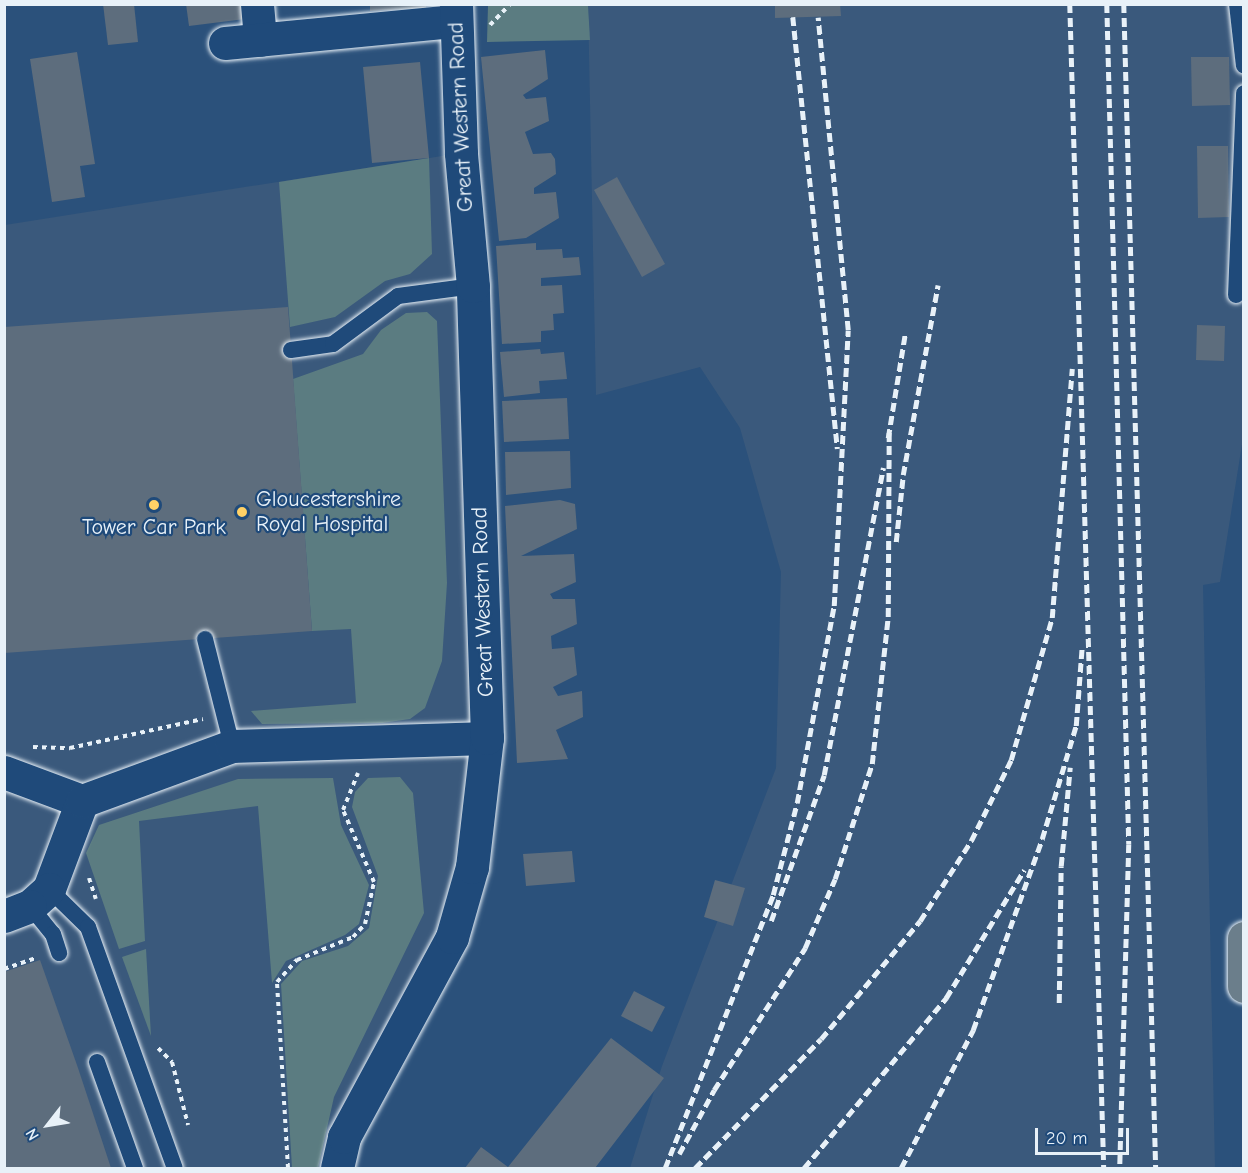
<!DOCTYPE html>
<html>
<head>
<meta charset="utf-8">
<style>
	body { margin:0 }
	#map { position:relative; width:1248px; height:1173px; overflow:hidden; background:#2b517b; font-family:"Comic Neue",sans-serif }
	div>[style] { position:absolute }
	.built>* { inset:0; background:#3a597c }
	.green>* { inset:0; background:#5b7c81 }
	.building>* { inset:0; background:#5d6d7d }
	.path>* { height:4px; margin-top:-2px; transform-origin:0; background:repeating-linear-gradient(90deg,#e8f1f8 0 4.5px,transparent 0 9px) }
	.roads { filter:drop-shadow(0 0 2px #e8f1f8) drop-shadow(0 0 2px #e8f1f8) }
	.service>* { height:16px; margin:-8px; padding:0 8px; transform-origin:8px; border-radius:8px; background:#1f4a7a }
	.minor>* { height:33px; margin:-16.5px; padding:0 16.5px; transform-origin:16.5px; border-radius:16.5px; background:#1f4a7a }
	.primary>* { height:33px; margin:-16.5px; padding:0 16.5px; transform-origin:16.5px; border-radius:16.5px; background:#6b7e8b }
	.rail>* { height:4.5px; margin-top:-2.25px; transform-origin:0; background:repeating-linear-gradient(90deg,#e8f1f8 0 9px,transparent 0 13.5px) }
	.dots>* { width:16px; height:16px; translate:-50% -50%; box-sizing:border-box; border:3px solid #1f4a7a; border-radius:50% }
	span { translate:-50% -50%; white-space:nowrap; text-align:center; line-height:1.15; -webkit-text-stroke:4.5px #1f4a7a; paint-order:stroke }
	.street-label { font-size:22px; color:#e8f1f8 }
	.poi-label { font-size:22px; color:#e8f1f8 }
	.left { translate:0 -50%; text-align:left }
	.frame { position:absolute; inset:0; border:6px solid #e8f1f8; pointer-events:none }
	.north { position:absolute; left:18px; top:1095px; width:60px; height:60px; -webkit-text-stroke:4px #1f4a7a; paint-order:stroke; rotate:239deg; font-size:16px; font-weight:700; line-height:24px; text-align:center; color:#e8f1f8 }
	.north::after { content:''; display:block; margin:auto; width:21px; height:27px; background:#e8f1f8; clip-path:polygon(50% 0,100% 100%,50% 72%,0 100%) }
	.scale { position:absolute; left:1035px; top:1128px; width:94px; height:27px; box-sizing:border-box; border:3px solid #e8f1f8; border-top:0; padding-left:8px; font-size:18px; line-height:21px; white-space:nowrap; color:#e8f1f8; -webkit-text-stroke:4px #1f4a7a; paint-order:stroke }
</style>
</head>
<body>
<div id="map">
	<div class="built">
		<i style="clip-path:polygon(588px 5px,1243px 5px,1243px 438px,1220px 582px,1203px 585px,1215px 1168px,630px 1168px,662px 1066px,776px 768px,781px 572px,740px 428px,700px 367px,596px 395px)"></i>
		<i style="clip-path:polygon(461px 153px,473px 286px,472px 867px,337px 1168px,5px 1168px,5px 225px)"></i>
	</div>
	<div class="green">
		<i style="clip-path:polygon(488px 5px,588px 5px,590px 40px,487px 42px)"></i>
		<i style="clip-path:polygon(429px 158px,432px 254px,410px 274px,385px 281px,335px 317px,290px 327px,279px 182px)"></i>
		<i style="clip-path:polygon(427px 312px,437px 321px,447px 583px,442px 661px,425px 708px,410px 719px,382px 723px,262px 724px,251px 711px,356px 703px,351px 629px,312px 631px,293px 379px,363px 354px,381px 330px,406px 313px)"></i>
		<i style="clip-path:polygon(400px 777px,413px 793px,424px 913px,334px 1097px,318px 1168px,292px 1168px,281px 984px,302px 961px,348px 946px,369px 928px,378px 876px,352px 807px,355px 792px,368px 778px)"></i>
		<i style="clip-path:polygon(333px 778px,341px 825px,369px 885px,359px 924px,345px 935px,286px 961px,272px 983px,258px 806px,139px 821px,145px 941px,119px 949px,86px 853px,99px 825px,238px 779px)"></i>
		<i style="clip-path:polygon(146px 949px,151px 1036px,122px 957px)"></i>
	</div>
	<div class="building">
		<i style="clip-path:polygon(103px 4px,134px 4px,138px 42px,108px 45px)"></i>
		<i style="clip-path:polygon(186px 4px,243px 4px,245px 19px,189px 26px)"></i>
		<i style="clip-path:polygon(370px 4px,426px 4px,426px 8px,370px 11px)"></i>
		<i style="clip-path:polygon(775px 4px,840px 4px,841px 16px,775px 18px)"></i>
		<i style="clip-path:polygon(545px 50px,548px 79px,523px 95px,526px 99px,546px 97px,549px 121px,525px 132px,533px 154px,551px 153px,555px 159px,556px 174px,534px 188px,534px 194px,556px 192px,559px 218px,526px 238px,499px 241px,481px 57px)"></i>
		<i style="clip-path:polygon(77px 52px,95px 164px,80px 166px,85px 197px,52px 202px,30px 59px)"></i>
		<i style="clip-path:polygon(1191px 57px,1229px 57px,1230px 105px,1192px 106px)"></i>
		<i style="clip-path:polygon(420px 62px,429px 158px,372px 163px,363px 67px)"></i>
		<i style="clip-path:polygon(1197px 146px,1228px 146px,1229px 217px,1198px 218px)"></i>
		<i style="clip-path:polygon(617px 177px,665px 264px,642px 277px,594px 190px)"></i>
		<i style="clip-path:polygon(536px 243px,536px 250px,562px 249px,563px 258px,579px 257px,581px 275px,541px 278px,541px 286px,562px 285px,564px 313px,553px 314px,554px 330px,541px 331px,541px 342px,502px 344px,496px 246px)"></i>
		<i style="clip-path:polygon(288px 307px,312px 631px,4px 653px,4px 327px)"></i>
		<i style="clip-path:polygon(1197px 325px,1225px 326px,1224px 361px,1196px 360px)"></i>
		<i style="clip-path:polygon(540px 349px,541px 354px,564px 352px,567px 379px,539px 381px,540px 393px,504px 397px,500px 352px)"></i>
		<i style="clip-path:polygon(567px 398px,569px 439px,504px 442px,502px 401px)"></i>
		<i style="clip-path:polygon(570px 451px,571px 488px,506px 495px,505px 452px)"></i>
		<i style="clip-path:polygon(560px 500px,575px 504px,577px 529px,521px 556px,574px 554px,576px 582px,550px 594px,553px 599px,575px 599px,577px 624px,551px 636px,552px 649px,574px 647px,577px 675px,553px 687px,558px 696px,582px 691px,583px 717px,556px 730px,568px 759px,517px 763px,505px 506px)"></i>
		<i style="clip-path:polygon(572px 851px,575px 882px,526px 886px,523px 854px)"></i>
		<i style="clip-path:polygon(715px 880px,745px 888px,733px 926px,704px 917px)"></i>
		<i style="clip-path:polygon(40px 960px,78px 1068px,111px 1168px,4px 1168px,4px 972px)"></i>
		<i style="clip-path:polygon(634px 991px,665px 1007px,652px 1032px,621px 1016px)"></i>
		<i style="clip-path:polygon(611px 1038px,664px 1078px,595px 1168px,465px 1168px,481px 1147px,508px 1167px)"></i>
	</div>
	<div class="path">
		<i style="left:490px;top:25px;width:29px;rotate:-46deg"></i>
		<i style="left:33px;top:747px;width:37px;rotate:2deg"></i>
		<i style="left:70px;top:748px;width:136px;rotate:-12.3deg"></i>
		<i style="left:89px;top:878px;width:22px;rotate:72deg"></i>
		<i style="left:4px;top:969px;width:34px;rotate:-19deg"></i>
		<i style="left:158px;top:1048px;width:20px;rotate:45deg"></i>
		<i style="left:172px;top:1062px;width:65px;rotate:75.7deg"></i>
		<i style="left:288px;top:1168px;width:186px;rotate:-93.4deg"></i>
		<i style="left:277px;top:982px;width:30px;rotate:-48deg"></i>
		<i style="left:297px;top:960px;width:61px;rotate:-22.3deg"></i>
		<i style="left:353px;top:937px;width:18px;rotate:-47deg"></i>
		<i style="left:365px;top:924px;width:43px;rotate:-77.9deg"></i>
		<i style="left:374px;top:882px;width:78px;rotate:-113.3deg"></i>
		<i style="left:343px;top:810px;width:40px;rotate:-68deg"></i>
	</div>
	<div class="roads">
		<div class="service">
			<i style="left:1237px;top:4px;width:62px;rotate:83.6deg"></i>
			<i style="left:1236px;top:295px;width:202px;rotate:-87.7deg"></i>
			<i style="left:291px;top:350px;width:42px;rotate:-8.1deg"></i>
			<i style="left:333px;top:344px;width:81px;rotate:-36.4deg"></i>
			<i style="left:398px;top:296px;width:76px;rotate:-7.6deg"></i>
			<i style="left:205px;top:639px;width:110px;rotate:75.8deg"></i>
			<i style="left:49px;top:889px;width:54px;rotate:44.3deg"></i>
			<i style="left:88px;top:927px;width:256px;rotate:70.2deg"></i>
			<i style="left:30px;top:906px;width:36px;rotate:51deg"></i>
			<i style="left:53px;top:934px;width:20px;rotate:72deg"></i>
			<i style="left:97px;top:1062px;width:113px;rotate:70.3deg"></i>
		</div>
		<div class="minor">
			<i style="left:257px;top:4px;width:36px;rotate:85deg"></i>
			<i style="left:225px;top:43px;width:231px;rotate:-5.5deg"></i>
			<i style="left:4px;top:772px;width:83px;rotate:20.4deg"></i>
			<i style="left:82px;top:801px;width:94px;rotate:110.6deg"></i>
			<i style="left:49px;top:889px;width:25px;rotate:138deg"></i>
			<i style="left:30px;top:906px;width:28px;rotate:159deg"></i>
			<i style="left:82px;top:801px;width:160px;rotate:-20.1deg"></i>
			<i style="left:232px;top:746px;width:255px;rotate:-1.8deg"></i>
			<i style="left:337px;top:1168px;width:32px;rotate:-77deg"></i>
			<i style="left:344px;top:1137px;width:227px;rotate:-61.6deg"></i>
			<i style="left:452px;top:937px;width:73px;rotate:-74.1deg"></i>
			<i style="left:472px;top:867px;width:130px;rotate:-83.4deg"></i>
			<i style="left:487px;top:738px;width:452px;rotate:-91.8deg"></i>
			<i style="left:473px;top:286px;width:134px;rotate:-95.2deg"></i>
			<i style="left:461px;top:153px;width:149px;rotate:-91.9deg"></i>
		</div>
		<div class="primary">
			<i style="left:1244px;top:938px;width:48px;rotate:90deg"></i>
		</div>
	</div>
	<div class="rail">
		<i style="left:1070px;top:4px;width:1164px;rotate:88.33deg"></i>
		<i style="left:1107px;top:4px;width:840px;rotate:88.5deg"></i>
		<i style="left:1129px;top:844px;width:324px;rotate:91.6deg"></i>
		<i style="left:1124px;top:4px;width:1164px;rotate:88.43deg"></i>
		<i style="left:793px;top:17px;width:434px;rotate:84.1deg"></i>
		<i style="left:888px;top:438px;width:105px;rotate:-80.7deg"></i>
		<i style="left:896px;top:542px;width:67px;rotate:-84deg"></i>
		<i style="left:903px;top:475px;width:193px;rotate:-79.6deg"></i>
		<i style="left:771px;top:921px;width:155px;rotate:-70deg"></i>
		<i style="left:824px;top:775px;width:313px;rotate:-79.1deg"></i>
		<i style="left:1059px;top:1003px;width:137px;rotate:-89.2deg"></i>
		<i style="left:1061px;top:866px;width:99px;rotate:-84.8deg"></i>
		<i style="left:679px;top:1154px;width:73px;rotate:-61.3deg"></i>
		<i style="left:714px;top:1090px;width:169px;rotate:-57.3deg"></i>
		<i style="left:805px;top:948px;width:75px;rotate:-66.5deg"></i>
		<i style="left:835px;top:879px;width:121px;rotate:-72.2deg"></i>
		<i style="left:872px;top:764px;width:148px;rotate:-83.8deg"></i>
		<i style="left:888px;top:617px;width:186px;rotate:-89.7deg"></i>
		<i style="left:665px;top:1168px;width:294px;rotate:-68.4deg"></i>
		<i style="left:773px;top:895px;width:95px;rotate:-75.4deg"></i>
		<i style="left:797px;top:803px;width:200px;rotate:-79.4deg"></i>
		<i style="left:834px;top:606px;width:276px;rotate:-87.1deg"></i>
		<i style="left:848px;top:330px;width:314px;rotate:-95.5deg"></i>
		<i style="left:695px;top:1168px;width:180px;rotate:-45.7deg"></i>
		<i style="left:821px;top:1039px;width:154px;rotate:-50deg"></i>
		<i style="left:920px;top:921px;width:95px;rotate:-57.5deg"></i>
		<i style="left:971px;top:841px;width:90px;rotate:-63.7deg"></i>
		<i style="left:1011px;top:760px;width:148px;rotate:-73.9deg"></i>
		<i style="left:1052px;top:618px;width:250px;rotate:-85.4deg"></i>
		<i style="left:804px;top:1168px;width:222px;rotate:-50.1deg"></i>
		<i style="left:946px;top:998px;width:150px;rotate:-58.6deg"></i>
		<i style="left:901px;top:1168px;width:156px;rotate:-62.4deg"></i>
		<i style="left:973px;top:1030px;width:203px;rotate:-70.1deg"></i>
		<i style="left:1042px;top:839px;width:118px;rotate:-73.3deg"></i>
		<i style="left:1076px;top:726px;width:80px;rotate:-85.7deg"></i>
	</div>
	<div class="dots">
		<i style="left:154px;top:505px;background:#ffd166"></i>
		<i style="left:242px;top:512px;background:#ffd166"></i>
	</div>
	<div class="street-label">
		<span style="left:461px;top:117px;rotate:-93deg">Great Western Road</span>
		<span style="left:483px;top:602px;rotate:-92deg">Great Western Road</span>
	</div>
	<div class="poi-label">
		<span class="left" style="left:256px;top:512px">Gloucestershire<br>Royal Hospital</span>
		<span style="left:154px;top:528px">Tower Car Park</span>
	</div>
	<div class="frame"></div>
	<div class="north">N</div>
	<div class="scale">20 m</div>
</div>
</body>
</html>
